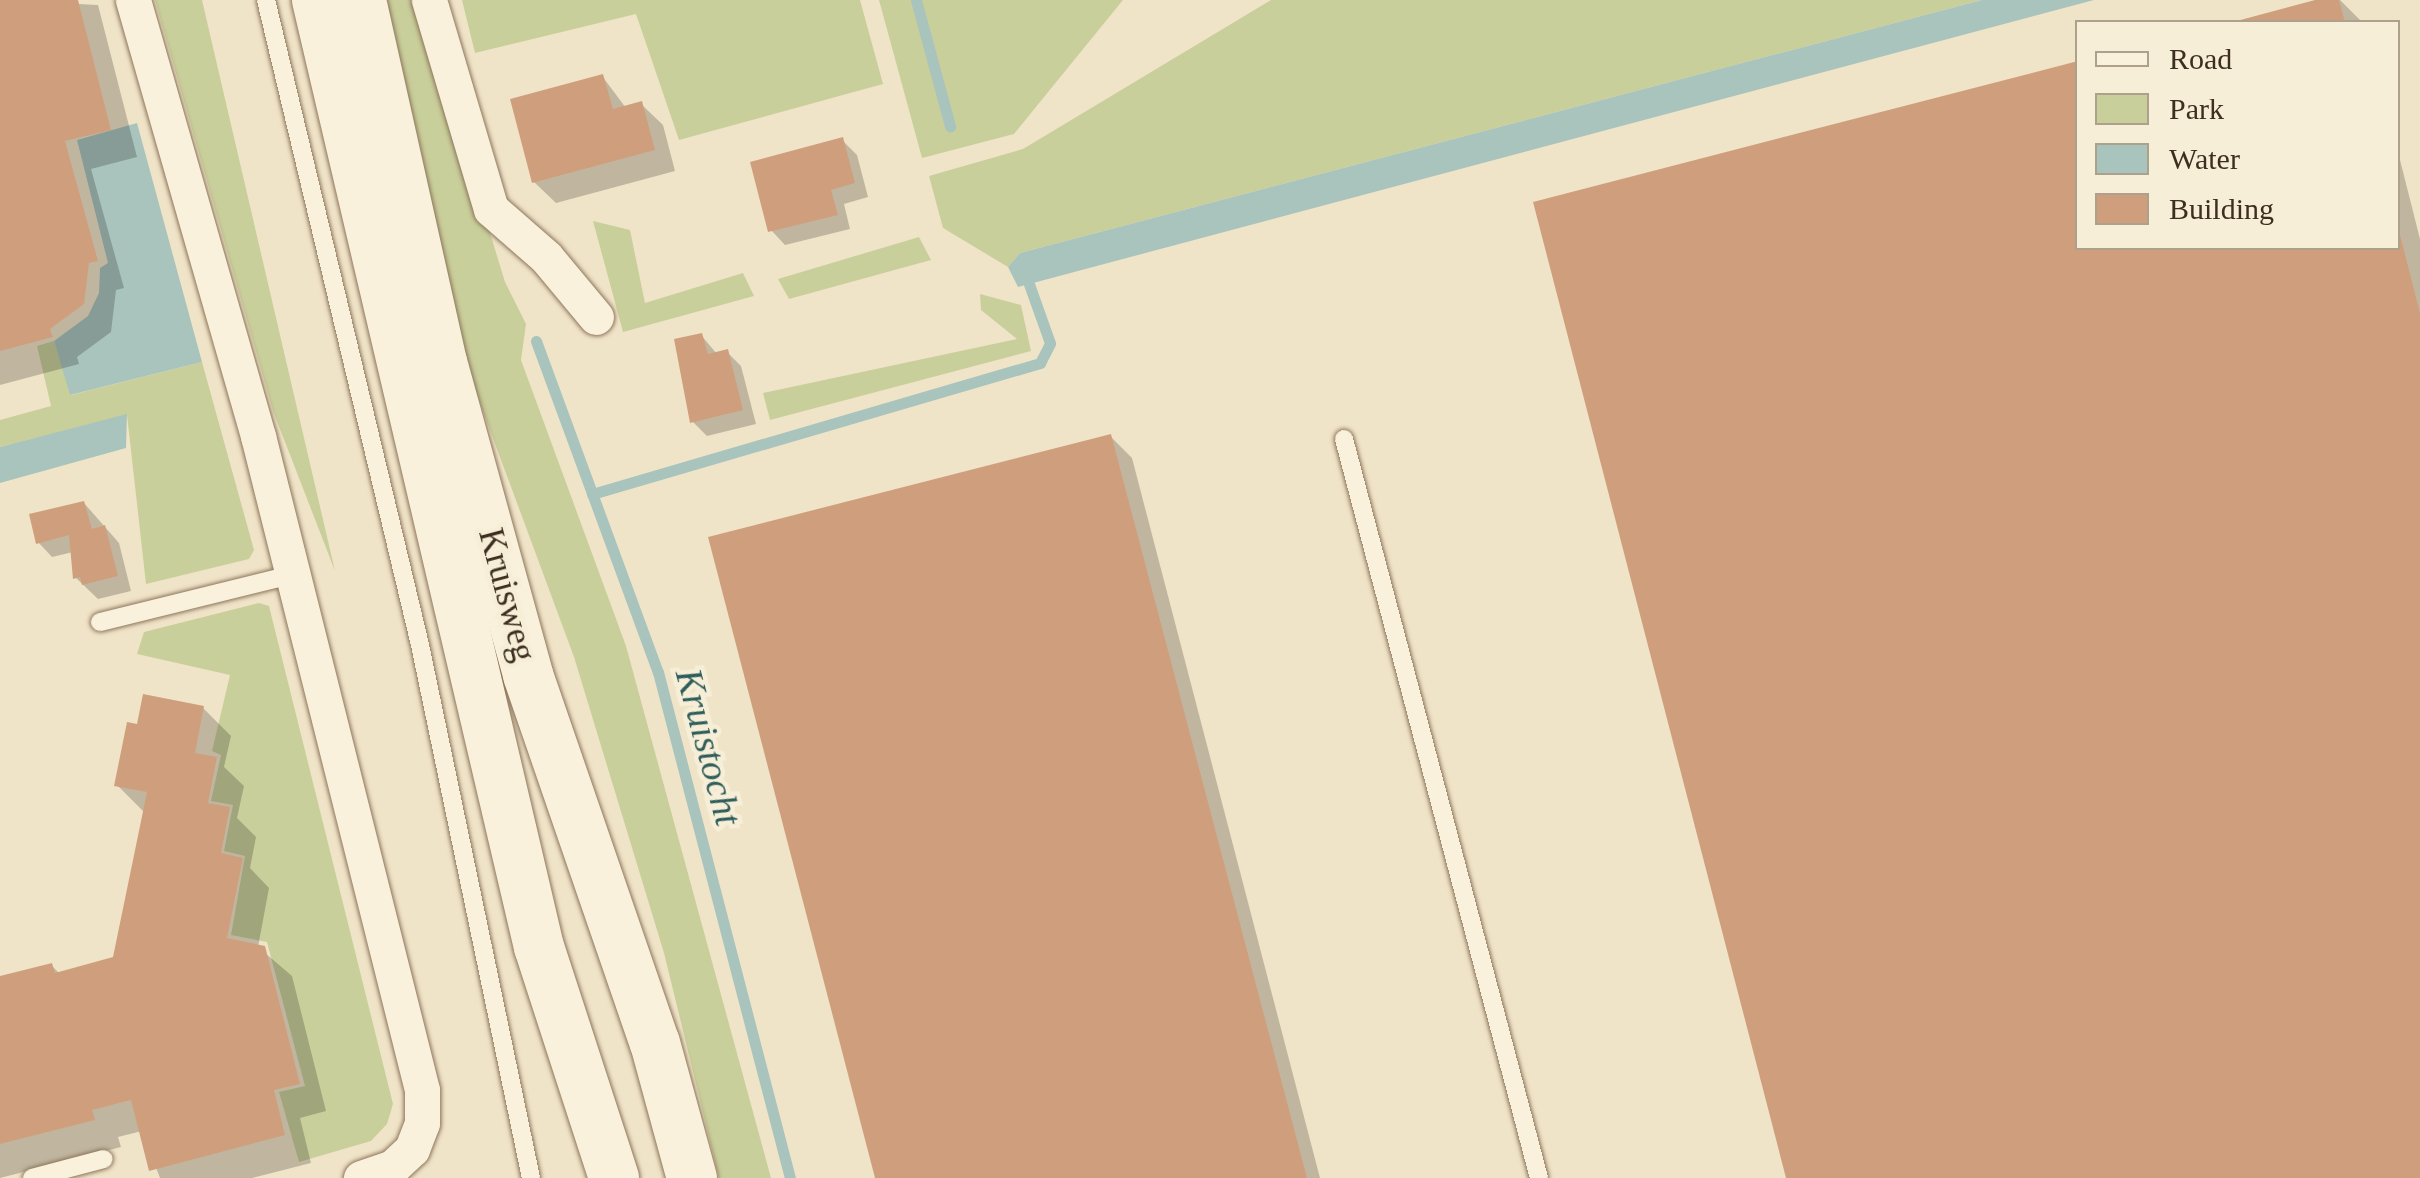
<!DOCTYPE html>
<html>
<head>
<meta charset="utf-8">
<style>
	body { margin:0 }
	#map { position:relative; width:2420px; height:1178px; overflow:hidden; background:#f0e4c8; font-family:Georgia,serif }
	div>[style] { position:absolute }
	.green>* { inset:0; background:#c9cf9b }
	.water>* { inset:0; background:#a9c4bc }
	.shadow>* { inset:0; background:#0003 }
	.stream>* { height:11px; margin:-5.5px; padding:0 5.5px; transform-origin:5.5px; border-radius:5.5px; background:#a9c4bc }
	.building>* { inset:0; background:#cf9f7d }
	.roads { filter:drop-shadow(0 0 2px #8d765c) drop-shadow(0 0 2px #8d765c) }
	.service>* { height:18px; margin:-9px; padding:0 9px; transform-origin:9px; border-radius:9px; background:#faf1dc }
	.minor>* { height:35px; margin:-17.5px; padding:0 17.5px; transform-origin:17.5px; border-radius:17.5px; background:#faf1dc }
	.secondary>* { height:50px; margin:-25px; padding:0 25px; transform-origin:25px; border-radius:25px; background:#faf1dc }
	span { translate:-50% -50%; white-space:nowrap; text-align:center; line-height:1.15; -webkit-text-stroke:9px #f7eed8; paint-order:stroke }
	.street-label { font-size:35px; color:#3d2e20 }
	.water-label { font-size:38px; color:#2f5d5a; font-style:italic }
	.legend { position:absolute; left:2075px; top:20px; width:325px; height:230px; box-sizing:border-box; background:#f7eed8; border:2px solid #ada18e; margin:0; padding:12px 18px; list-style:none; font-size:30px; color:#3d2e20 }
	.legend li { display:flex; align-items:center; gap:20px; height:50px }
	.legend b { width:50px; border:2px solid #ada18e }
</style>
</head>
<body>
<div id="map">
	<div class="green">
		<i style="clip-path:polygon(155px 0,202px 0,335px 571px,273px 411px)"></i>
		<i style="clip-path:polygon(378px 0,419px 0,505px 282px,526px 324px,521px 360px,626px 646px,771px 1178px,719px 1178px,664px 953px,574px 657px,467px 368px)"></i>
		<i style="clip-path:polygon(462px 0,860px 0,883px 84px,679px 140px,636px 14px,475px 53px)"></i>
		<i style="clip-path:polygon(879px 0,1123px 0,1014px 134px,922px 158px)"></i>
		<i style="clip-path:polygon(1271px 0,1982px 0,1020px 253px,1008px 267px,943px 228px,929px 176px,1023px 149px)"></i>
		<i style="clip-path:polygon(593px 221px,630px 230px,645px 303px,743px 273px,754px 296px,623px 332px)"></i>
		<i style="clip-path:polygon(919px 237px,931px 260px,789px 299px,778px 279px)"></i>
		<i style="clip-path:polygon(980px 294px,1021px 305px,1031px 351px,770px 420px,763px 393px,1017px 339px,981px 310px)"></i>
		<i style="clip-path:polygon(54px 341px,71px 395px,202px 362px,254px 550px,249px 559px,146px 584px,127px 415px,0 447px,0 420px,51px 406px,37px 346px)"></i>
		<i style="clip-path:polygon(259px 603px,269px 606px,393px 1104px,387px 1124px,371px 1141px,299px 1162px,279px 1092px,305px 1086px,267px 942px,231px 935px,245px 856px,224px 851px,233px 805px,211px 801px,221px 755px,212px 751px,230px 675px,137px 654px,144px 632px)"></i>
	</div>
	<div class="water">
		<i style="clip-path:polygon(1982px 0,2094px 0,1018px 287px,1008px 267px,1020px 253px)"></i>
		<i style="clip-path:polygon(137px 123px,202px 362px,70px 395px,54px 341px,88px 316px,99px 293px,100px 268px,108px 263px,77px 140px)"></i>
		<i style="clip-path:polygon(127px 414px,126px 448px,0 483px,0 447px)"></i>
	</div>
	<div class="shadow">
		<i style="clip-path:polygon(0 0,98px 5px,137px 157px,91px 169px,124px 288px,116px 290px,111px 332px,77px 357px,79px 364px,0 385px)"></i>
		<i style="clip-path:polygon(2325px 0,2340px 0,2362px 22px,2238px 22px)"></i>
		<i style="clip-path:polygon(602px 76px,626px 108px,641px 104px,663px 125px,675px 171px,556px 203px,534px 182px)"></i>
		<i style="clip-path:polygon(842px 140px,857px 155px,868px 197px,844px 204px,850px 229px,785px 245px,771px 230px)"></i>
		<i style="clip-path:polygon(2398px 152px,2420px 239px,2420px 1178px,1788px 1178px,2078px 248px,2398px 248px)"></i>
		<i style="clip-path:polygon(701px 335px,717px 354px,727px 352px,741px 366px,756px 424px,707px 436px,693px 422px)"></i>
		<i style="clip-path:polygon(1110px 436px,1132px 458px,1320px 1178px,878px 1178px)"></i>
		<i style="clip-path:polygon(84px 503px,119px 543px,131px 591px,98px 599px,75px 577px,73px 552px,52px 557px,38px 542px)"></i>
		<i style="clip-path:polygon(203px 708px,231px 736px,224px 767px,244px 786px,237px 818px,256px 837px,250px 868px,269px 888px,258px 947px,292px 976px,326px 1111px,300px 1118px,311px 1163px,252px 1178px,160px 1178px,142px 1131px,118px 1137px,121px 1147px,0 1178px,0 979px,52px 966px,60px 974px,115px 959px,145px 813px,117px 785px,139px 727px)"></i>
	</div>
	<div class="stream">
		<i style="left:916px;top:0;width:131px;rotate:74.9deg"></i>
		<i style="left:536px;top:341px;width:353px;rotate:69.8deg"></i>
		<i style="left:658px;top:672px;width:523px;rotate:75.38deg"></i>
		<i style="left:592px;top:494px;width:467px;rotate:-16.3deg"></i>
		<i style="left:1040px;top:363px;width:22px;rotate:-63deg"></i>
		<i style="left:1050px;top:343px;width:63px;rotate:-109.6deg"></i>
	</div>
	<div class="building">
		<i style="clip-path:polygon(0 0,78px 0,111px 130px,65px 141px,98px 261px,89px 263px,84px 304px,50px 329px,53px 337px,0 351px)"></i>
		<i style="clip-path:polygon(2315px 0,2339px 0,2345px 22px,2233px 22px)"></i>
		<i style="clip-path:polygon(2078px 61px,2078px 248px,2398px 248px,2399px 231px,2420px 313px,2420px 1178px,1786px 1178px,1533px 202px)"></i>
		<i style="clip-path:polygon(603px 74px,613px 109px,642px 101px,655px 150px,532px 183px,510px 99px)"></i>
		<i style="clip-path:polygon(843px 137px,855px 183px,831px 190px,838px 215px,768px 232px,750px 162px)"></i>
		<i style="clip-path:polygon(702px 333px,708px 354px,728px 349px,743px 410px,690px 423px,674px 339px)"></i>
		<i style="clip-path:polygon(1111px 434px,1307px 1178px,875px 1178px,708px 537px)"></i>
		<i style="clip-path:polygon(84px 501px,92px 529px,105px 525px,118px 576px,82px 585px,80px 577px,73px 579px,69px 535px,36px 544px,29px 514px)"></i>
		<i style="clip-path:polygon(143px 694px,204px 706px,195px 753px,217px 757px,208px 803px,230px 807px,221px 853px,243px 858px,227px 938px,265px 946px,300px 1084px,274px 1090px,285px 1135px,149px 1171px,131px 1100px,92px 1110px,95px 1120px,0 1144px,0 976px,52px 963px,55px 973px,113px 957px,147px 792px,114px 786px,127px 722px,137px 724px)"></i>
	</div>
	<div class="roads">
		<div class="service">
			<i style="left:266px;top:0;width:663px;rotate:76.57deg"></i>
			<i style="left:420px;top:645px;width:544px;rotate:78.24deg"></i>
			<i style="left:1344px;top:439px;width:764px;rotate:75.22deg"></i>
			<i style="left:100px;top:622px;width:197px;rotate:-13.8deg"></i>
			<i style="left:32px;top:1178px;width:74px;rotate:-14.8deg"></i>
		</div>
		<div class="minor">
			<i style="left:133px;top:0;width:454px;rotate:74deg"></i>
			<i style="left:258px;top:436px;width:674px;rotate:75.92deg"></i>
			<i style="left:422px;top:1090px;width:33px;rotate:90deg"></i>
			<i style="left:422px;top:1123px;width:28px;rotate:111deg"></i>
			<i style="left:412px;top:1149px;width:26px;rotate:137deg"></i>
			<i style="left:393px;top:1167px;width:34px;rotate:161deg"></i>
			<i style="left:429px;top:0;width:218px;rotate:73.5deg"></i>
			<i style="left:491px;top:209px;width:73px;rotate:41.1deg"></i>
			<i style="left:546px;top:257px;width:78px;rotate:50.2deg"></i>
		</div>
		<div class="secondary">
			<i style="left:317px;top:0;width:973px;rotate:76.81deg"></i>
			<i style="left:539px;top:947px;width:243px;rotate:72deg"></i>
			<i style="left:361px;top:0;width:371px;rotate:77.4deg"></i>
			<i style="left:442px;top:362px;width:325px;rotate:74.6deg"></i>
			<i style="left:528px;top:675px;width:389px;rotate:71deg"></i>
			<i style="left:655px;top:1043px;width:140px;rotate:74.7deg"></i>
		</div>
	</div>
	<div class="street-label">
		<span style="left:507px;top:595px;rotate:75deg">Kruisweg</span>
	</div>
	<div class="water-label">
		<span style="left:708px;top:747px;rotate:75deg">Kruistocht</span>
	</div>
	<ul class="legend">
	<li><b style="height:12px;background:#faf1dc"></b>Road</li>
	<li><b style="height:28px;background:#c9cf9b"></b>Park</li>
	<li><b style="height:28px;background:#a9c4bc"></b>Water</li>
	<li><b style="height:28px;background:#cf9f7d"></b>Building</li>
	</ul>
</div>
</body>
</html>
